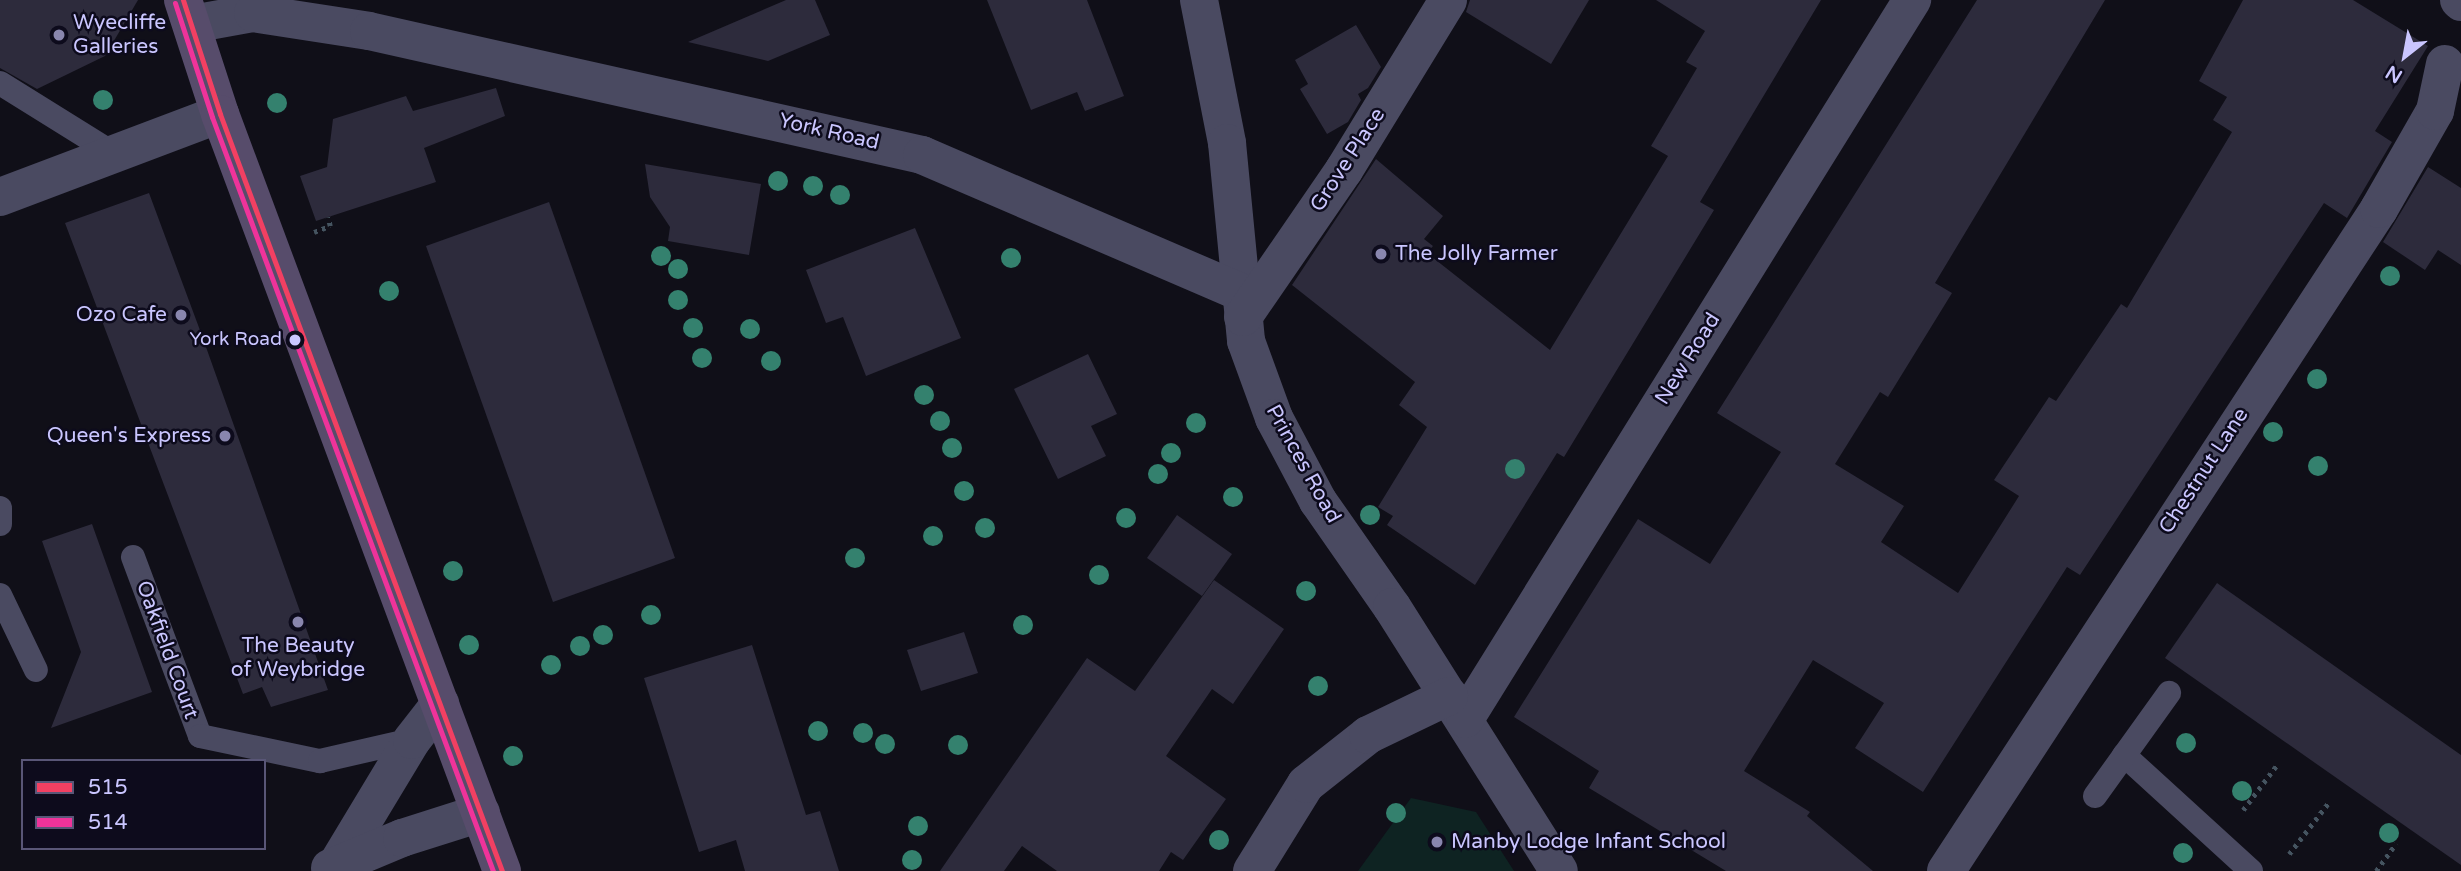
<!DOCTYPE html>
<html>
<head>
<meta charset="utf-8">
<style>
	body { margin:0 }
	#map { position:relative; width:2461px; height:871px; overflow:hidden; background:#100f18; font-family:"Varela Round",sans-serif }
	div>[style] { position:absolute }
	.green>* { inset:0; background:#0e2322 }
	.building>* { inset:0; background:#2d2b3c }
	.path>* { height:4.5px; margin-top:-2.25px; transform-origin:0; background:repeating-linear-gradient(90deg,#455460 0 3.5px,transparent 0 8.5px) }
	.lane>* { height:24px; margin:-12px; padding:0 12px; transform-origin:12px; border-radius:12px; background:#4a4a61 }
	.street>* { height:38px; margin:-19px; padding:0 19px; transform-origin:19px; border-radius:19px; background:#4a4a61 }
	.primary>* { height:38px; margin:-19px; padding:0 19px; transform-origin:19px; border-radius:19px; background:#574c6b }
	.bus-1>* { height:5px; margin:-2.5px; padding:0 2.5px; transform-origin:2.5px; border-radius:2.5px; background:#f24062 }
	.bus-2>* { height:5px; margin:-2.5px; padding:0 2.5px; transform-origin:2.5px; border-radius:2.5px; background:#ef339a }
	.trees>* { width:20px; height:20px; margin:-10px; border-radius:50%; background:#34816e }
	.dots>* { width:19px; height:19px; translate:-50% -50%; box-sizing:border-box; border:4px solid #0d0b1c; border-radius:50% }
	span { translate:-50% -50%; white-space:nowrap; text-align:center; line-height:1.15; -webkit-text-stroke:5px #0d0b1c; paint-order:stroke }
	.bus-label { font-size:19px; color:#cac6ff }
	.right { translate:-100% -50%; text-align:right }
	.poi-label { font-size:21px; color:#cac6ff }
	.left { translate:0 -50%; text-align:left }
	.street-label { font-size:21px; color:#cac6ff }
	.legend { position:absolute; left:21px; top:759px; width:245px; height:91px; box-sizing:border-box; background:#0d0b1c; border:2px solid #595677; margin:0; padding:9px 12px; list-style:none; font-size:21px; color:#cac6ff }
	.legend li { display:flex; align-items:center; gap:14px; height:35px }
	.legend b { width:35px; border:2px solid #595677 }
	.north { position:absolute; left:2370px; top:21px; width:70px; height:70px; -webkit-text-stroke:5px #0d0b1c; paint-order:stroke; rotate:211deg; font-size:19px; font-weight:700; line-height:28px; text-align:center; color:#cac6ff }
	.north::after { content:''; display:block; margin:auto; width:24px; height:32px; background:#cac6ff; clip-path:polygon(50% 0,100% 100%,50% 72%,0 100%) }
</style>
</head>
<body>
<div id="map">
	<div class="green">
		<i style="clip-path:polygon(1411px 798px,1476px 812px,1514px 871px,1358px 871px)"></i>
	</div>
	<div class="building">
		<i style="clip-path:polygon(0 0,138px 0,105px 56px,37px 89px,0 68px)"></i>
		<i style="clip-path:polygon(786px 0,815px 0,830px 35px,768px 61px,688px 42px)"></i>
		<i style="clip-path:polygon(987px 0,1087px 0,1124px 96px,1085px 111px,1077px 92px,1031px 110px)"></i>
		<i style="clip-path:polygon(1470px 0,1589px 0,1551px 64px,1466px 12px)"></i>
		<i style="clip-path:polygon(1656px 0,1821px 0,1700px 202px,1714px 210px,1564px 457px,1557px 453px,1475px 585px,1387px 525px,1393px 516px,1378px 507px,1427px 427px,1399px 405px,1415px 382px,1292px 285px,1376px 159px,1443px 216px,1424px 239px,1433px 246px,1427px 253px,1550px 350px,1668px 156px,1651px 146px,1697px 68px,1686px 62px,1705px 31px)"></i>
		<i style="clip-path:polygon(1977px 0,2105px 0,1935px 283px,1952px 293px,1888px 397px,1880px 392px,1835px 464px,1904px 506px,1881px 542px,1958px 593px,2019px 496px,1994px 480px,2049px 397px,2056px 401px,2121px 304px,2127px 308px,2232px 132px,2213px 120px,2227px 97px,2199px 81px,2243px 0,2353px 0,2428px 46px,2375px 131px,2392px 142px,2347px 218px,2324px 203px,2080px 575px,2067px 567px,1923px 792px,1855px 748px,1884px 703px,1813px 660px,1744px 771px,1810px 812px,1807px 816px,1873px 871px,1726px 871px,1589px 788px,1599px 771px,1514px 717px,1638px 519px,1710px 564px,1781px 452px,1717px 413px)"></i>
		<i style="clip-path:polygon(1356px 25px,1381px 67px,1368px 88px,1358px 94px,1361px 100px,1348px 122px,1327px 134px,1300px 89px,1308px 84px,1295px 60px)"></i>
		<i style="clip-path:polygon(496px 88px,505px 116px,424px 148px,436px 182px,316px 221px,300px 176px,327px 167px,333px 119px,406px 96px,413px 111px)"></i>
		<i style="clip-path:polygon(645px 164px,761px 184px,749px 255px,668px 241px,670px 227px,650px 197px)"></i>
		<i style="clip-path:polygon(2428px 167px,2461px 188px,2461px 265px,2438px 250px,2425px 270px,2383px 242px)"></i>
		<i style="clip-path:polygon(149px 193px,201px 333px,328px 690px,271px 707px,262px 687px,243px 694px,65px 223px)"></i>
		<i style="clip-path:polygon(549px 202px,675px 558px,553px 602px,426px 246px)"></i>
		<i style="clip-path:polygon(915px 228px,961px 338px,866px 376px,843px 317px,826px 323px,806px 270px)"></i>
		<i style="clip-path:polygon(1088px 354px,1117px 414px,1091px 426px,1106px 456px,1058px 479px,1014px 389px)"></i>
		<i style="clip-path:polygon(1177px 515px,1232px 554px,1202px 596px,1147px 558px)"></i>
		<i style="clip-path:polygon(92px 524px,152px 692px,51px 728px,81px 652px,42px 541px)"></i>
		<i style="clip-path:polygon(1214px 580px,1284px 629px,1233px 704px,1212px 689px,1166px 756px,1226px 799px,1183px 860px,1171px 852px,1159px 871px,1057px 871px,1022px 846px,1004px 871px,940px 871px,1087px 658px,1135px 691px)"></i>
		<i style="clip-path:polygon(2217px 583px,2461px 755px,2461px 865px,2165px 658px)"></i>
		<i style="clip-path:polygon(964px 632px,978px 673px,921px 691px,907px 650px)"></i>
		<i style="clip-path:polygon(752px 645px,806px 815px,820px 811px,839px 871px,745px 871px,736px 840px,699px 852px,644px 678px)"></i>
	</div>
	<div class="path">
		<i style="left:314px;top:232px;width:17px;rotate:-21deg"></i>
		<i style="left:330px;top:226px;width:9px;rotate:-103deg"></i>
		<i style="left:2243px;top:810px;width:55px;rotate:-53.1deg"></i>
		<i style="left:2289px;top:854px;width:66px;rotate:-52.4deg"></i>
		<i style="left:2376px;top:871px;width:34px;rotate:-54deg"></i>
	</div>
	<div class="lane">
		<i style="left:0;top:83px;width:131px;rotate:31.9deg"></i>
		<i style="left:0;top:508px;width:16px;rotate:90deg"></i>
		<i style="left:133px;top:557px;width:191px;rotate:69.5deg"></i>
		<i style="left:200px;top:736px;width:123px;rotate:11.8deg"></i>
		<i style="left:320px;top:761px;width:94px;rotate:-12.9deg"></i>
		<i style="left:0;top:595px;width:83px;rotate:64.4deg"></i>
		<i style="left:2124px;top:755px;width:172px;rotate:42.4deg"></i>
		<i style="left:2095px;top:796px;width:127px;rotate:-54.3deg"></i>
	</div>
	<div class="street">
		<i style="left:1199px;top:0;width:146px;rotate:78.9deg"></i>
		<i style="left:1227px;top:143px;width:199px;rotate:84.5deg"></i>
		<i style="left:1246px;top:341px;width:82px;rotate:70deg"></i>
		<i style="left:1274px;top:418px;width:94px;rotate:62.1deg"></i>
		<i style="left:1318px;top:501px;width:129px;rotate:55.1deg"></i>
		<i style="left:1392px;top:607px;width:312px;rotate:57.7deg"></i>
		<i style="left:2459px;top:0;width:3px;rotate:45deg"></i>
		<i style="left:192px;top:24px;width:62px;rotate:-10.2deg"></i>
		<i style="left:253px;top:13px;width:117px;rotate:8.8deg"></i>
		<i style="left:369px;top:31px;width:567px;rotate:12.64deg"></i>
		<i style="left:922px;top:155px;width:344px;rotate:23.3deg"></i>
		<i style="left:0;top:197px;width:235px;rotate:-20.7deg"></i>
		<i style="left:1243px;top:317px;width:178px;rotate:-55.5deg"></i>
		<i style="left:1344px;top:170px;width:199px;rotate:-58.5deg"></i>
		<i style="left:1465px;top:719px;width:847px;rotate:-58.13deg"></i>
		<i style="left:339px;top:861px;width:141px;rotate:-58.9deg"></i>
		<i style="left:412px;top:740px;width:46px;rotate:-52.1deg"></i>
		<i style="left:330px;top:868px;width:78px;rotate:-22.6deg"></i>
		<i style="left:402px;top:838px;width:83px;rotate:-17.6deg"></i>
		<i style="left:1252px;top:871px;width:102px;rotate:-58.2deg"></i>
		<i style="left:1306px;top:784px;width:79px;rotate:-38.3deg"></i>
		<i style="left:1368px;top:735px;width:90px;rotate:-25.7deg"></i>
		<i style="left:1946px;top:871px;width:791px;rotate:-56.81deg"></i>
		<i style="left:2379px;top:209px;width:113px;rotate:-60.3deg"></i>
		<i style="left:2435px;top:111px;width:48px;rotate:-78deg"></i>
	</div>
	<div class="primary">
		<i style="left:183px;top:0;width:120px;rotate:72deg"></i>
		<i style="left:220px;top:114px;width:808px;rotate:69.57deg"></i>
	</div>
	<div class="bus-1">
		<i style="left:183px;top:0;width:120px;rotate:72deg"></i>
		<i style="left:220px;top:114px;width:808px;rotate:69.57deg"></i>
	</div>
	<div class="bus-2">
		<i style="left:175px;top:3px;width:120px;rotate:72deg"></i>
		<i style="left:212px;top:117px;width:805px;rotate:69.56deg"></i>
	</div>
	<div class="trees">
		<i style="left:103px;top:100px"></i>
		<i style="left:277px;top:103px"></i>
		<i style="left:778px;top:181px"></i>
		<i style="left:813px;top:186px"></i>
		<i style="left:840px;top:195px"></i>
		<i style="left:661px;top:256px"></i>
		<i style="left:1011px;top:258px"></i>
		<i style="left:678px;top:269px"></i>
		<i style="left:2390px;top:276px"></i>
		<i style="left:389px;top:291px"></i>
		<i style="left:678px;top:300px"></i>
		<i style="left:693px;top:328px"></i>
		<i style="left:750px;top:329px"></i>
		<i style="left:702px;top:358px"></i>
		<i style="left:771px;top:361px"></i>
		<i style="left:2317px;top:379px"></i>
		<i style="left:924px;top:395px"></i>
		<i style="left:940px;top:421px"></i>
		<i style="left:1196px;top:423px"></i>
		<i style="left:2273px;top:432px"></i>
		<i style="left:952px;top:448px"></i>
		<i style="left:1171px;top:453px"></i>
		<i style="left:2318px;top:466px"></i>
		<i style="left:1515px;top:469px"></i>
		<i style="left:1158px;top:474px"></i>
		<i style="left:964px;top:491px"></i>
		<i style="left:1233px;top:497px"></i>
		<i style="left:1370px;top:515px"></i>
		<i style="left:1126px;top:518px"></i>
		<i style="left:985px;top:528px"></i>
		<i style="left:933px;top:536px"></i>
		<i style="left:855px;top:558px"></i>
		<i style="left:453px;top:571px"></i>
		<i style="left:1099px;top:575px"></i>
		<i style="left:1306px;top:591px"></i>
		<i style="left:651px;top:615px"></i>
		<i style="left:1023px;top:625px"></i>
		<i style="left:603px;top:635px"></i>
		<i style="left:469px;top:645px"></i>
		<i style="left:580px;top:646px"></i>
		<i style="left:551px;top:665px"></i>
		<i style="left:1318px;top:686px"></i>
		<i style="left:818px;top:731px"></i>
		<i style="left:863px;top:733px"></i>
		<i style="left:2186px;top:743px"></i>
		<i style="left:885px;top:744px"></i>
		<i style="left:958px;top:745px"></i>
		<i style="left:513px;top:756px"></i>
		<i style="left:2242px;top:791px"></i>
		<i style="left:1396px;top:813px"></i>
		<i style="left:918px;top:826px"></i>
		<i style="left:2389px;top:833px"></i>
		<i style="left:1219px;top:840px"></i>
		<i style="left:2183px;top:853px"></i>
		<i style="left:912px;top:860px"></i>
	</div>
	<div class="dots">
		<i style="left:59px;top:35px;background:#8986ae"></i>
		<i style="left:1381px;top:254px;background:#8986ae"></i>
		<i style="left:181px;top:315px;background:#8986ae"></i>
		<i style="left:295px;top:340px;background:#cac6ff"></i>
		<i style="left:225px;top:436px;background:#8986ae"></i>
		<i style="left:298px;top:622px;background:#8986ae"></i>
		<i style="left:1437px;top:842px;background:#8986ae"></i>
	</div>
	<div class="bus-label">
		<span class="right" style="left:282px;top:340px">York Road</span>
	</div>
	<div class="poi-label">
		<span class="left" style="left:73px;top:35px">Wyecliffe<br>Galleries</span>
		<span class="left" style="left:1395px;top:254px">The Jolly Farmer</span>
		<span class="right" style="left:167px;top:315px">Ozo Cafe</span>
		<span class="right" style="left:211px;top:436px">Queen's Express</span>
		<span style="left:298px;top:658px">The Beauty<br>of Weybridge</span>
		<span class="left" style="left:1451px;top:842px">Manby Lodge Infant School</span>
	</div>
	<div class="street-label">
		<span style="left:829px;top:132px;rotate:13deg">York Road</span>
		<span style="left:1348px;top:160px;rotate:-57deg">Grove Place</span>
		<span style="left:1688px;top:359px;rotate:-58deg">New Road</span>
		<span style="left:1303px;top:464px;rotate:61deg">Princes Road</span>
		<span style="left:2204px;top:471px;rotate:-57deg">Chestnut Lane</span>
		<span style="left:167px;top:650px;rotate:70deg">Oakfield Court</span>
	</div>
	<ul class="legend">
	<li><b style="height:9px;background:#f24062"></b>515</li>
	<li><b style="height:9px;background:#ef339a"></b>514</li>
	</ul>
	<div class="north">N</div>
</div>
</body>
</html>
